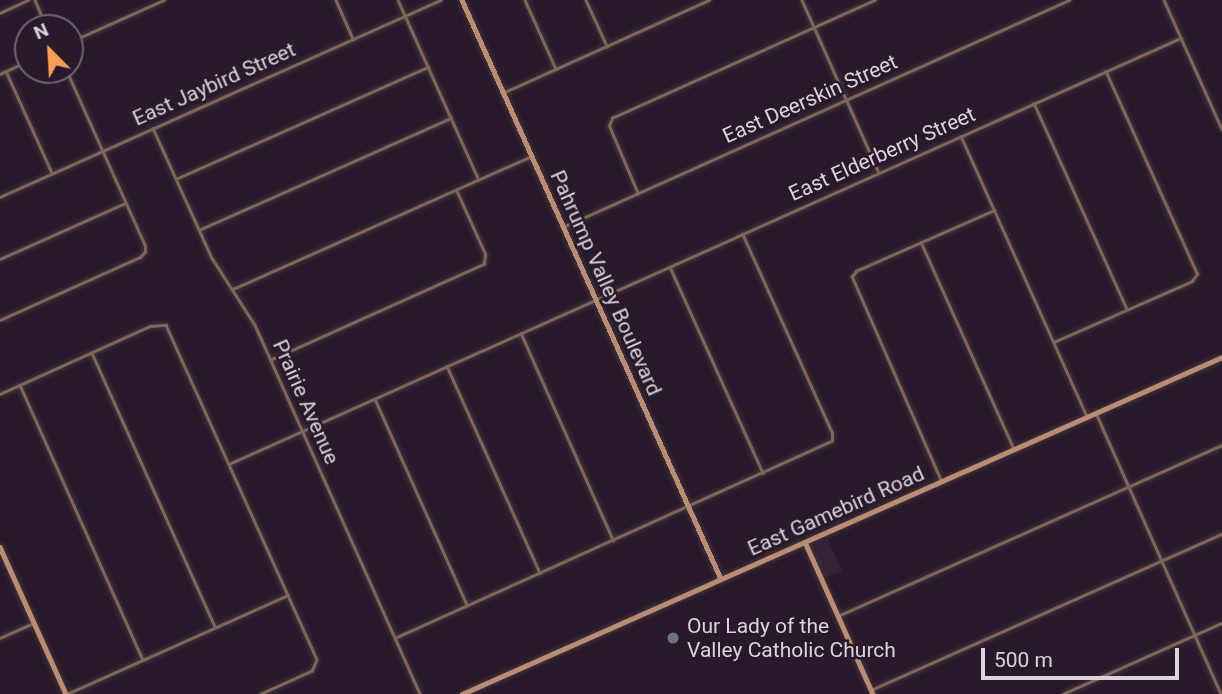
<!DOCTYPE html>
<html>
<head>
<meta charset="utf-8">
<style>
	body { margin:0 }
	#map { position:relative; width:1222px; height:694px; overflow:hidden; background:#281a2a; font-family:Roboto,sans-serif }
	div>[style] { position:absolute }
	.built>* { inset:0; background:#342236 }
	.roads { filter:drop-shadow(0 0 2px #413443) drop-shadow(0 0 2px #413443) }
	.street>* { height:2.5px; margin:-1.25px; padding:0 1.25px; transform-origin:1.25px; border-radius:1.25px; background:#816653 }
	.secondary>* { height:4.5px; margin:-2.25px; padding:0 2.25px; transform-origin:2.25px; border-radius:2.25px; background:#ba8d6f }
	.dots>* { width:19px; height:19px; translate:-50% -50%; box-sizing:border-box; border:4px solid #281a2a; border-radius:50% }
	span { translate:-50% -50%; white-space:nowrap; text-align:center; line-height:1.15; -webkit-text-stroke:5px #281a2a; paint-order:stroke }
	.street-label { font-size:21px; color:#dcd2dd }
	.poi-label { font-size:21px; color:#dcd2dd }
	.left { translate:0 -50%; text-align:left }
	.north { position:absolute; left:14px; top:14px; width:70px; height:70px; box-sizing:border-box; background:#281a2a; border:2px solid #706472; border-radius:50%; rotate:336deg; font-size:19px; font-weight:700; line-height:28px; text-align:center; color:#dcd2dd }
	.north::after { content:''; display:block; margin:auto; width:24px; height:32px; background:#fd9d54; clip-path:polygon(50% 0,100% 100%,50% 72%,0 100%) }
	.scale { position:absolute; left:981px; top:648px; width:198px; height:32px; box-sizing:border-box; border:4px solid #dcd2dd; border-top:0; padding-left:9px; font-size:21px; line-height:24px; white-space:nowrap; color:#dcd2dd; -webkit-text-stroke:5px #281a2a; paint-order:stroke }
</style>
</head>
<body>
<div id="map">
	<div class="built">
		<i style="clip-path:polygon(827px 537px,842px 571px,825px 578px,810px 545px)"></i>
	</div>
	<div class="roads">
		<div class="street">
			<i style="left:35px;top:0;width:30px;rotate:67deg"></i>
			<i style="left:336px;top:0;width:43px;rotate:66.4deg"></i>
			<i style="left:398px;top:0;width:197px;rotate:65.8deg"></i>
			<i style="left:525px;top:0;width:76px;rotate:65.8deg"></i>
			<i style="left:586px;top:0;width:51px;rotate:65.5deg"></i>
			<i style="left:802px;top:0;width:189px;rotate:66deg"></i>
			<i style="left:1164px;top:0;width:141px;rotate:65.8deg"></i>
			<i style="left:0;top:13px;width:31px;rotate:-25deg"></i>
			<i style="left:70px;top:42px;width:103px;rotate:-24.1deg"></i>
			<i style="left:6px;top:71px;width:112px;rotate:65.7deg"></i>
			<i style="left:0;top:74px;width:31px;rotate:-25deg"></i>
			<i style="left:505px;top:92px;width:224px;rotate:-24.3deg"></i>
			<i style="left:1034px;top:103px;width:226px;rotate:65.7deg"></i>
			<i style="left:153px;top:128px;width:143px;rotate:65.6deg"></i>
			<i style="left:212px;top:258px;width:80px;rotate:57.3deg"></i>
			<i style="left:255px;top:325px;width:404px;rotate:65.9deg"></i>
			<i style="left:961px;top:136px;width:308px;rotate:65.8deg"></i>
			<i style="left:176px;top:179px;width:276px;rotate:-24deg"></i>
			<i style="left:638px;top:194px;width:74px;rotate:-113.1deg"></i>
			<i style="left:609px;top:126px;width:9px;rotate:-69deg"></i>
			<i style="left:612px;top:118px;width:288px;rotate:-24.2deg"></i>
			<i style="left:0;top:197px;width:483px;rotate:-24.1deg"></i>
			<i style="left:563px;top:227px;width:555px;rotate:-24.16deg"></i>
			<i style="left:199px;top:230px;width:276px;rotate:-24deg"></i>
			<i style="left:921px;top:242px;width:227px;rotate:65.8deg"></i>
			<i style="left:0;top:259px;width:137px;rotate:-24.1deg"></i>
			<i style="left:670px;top:267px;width:226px;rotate:65.7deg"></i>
			<i style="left:233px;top:289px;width:325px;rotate:-24deg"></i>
			<i style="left:0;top:320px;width:154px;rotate:-24.2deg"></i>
			<i style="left:140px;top:257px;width:7px;rotate:-45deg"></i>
			<i style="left:145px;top:252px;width:6px;rotate:-90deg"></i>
			<i style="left:145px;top:246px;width:193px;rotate:-114.2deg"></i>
			<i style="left:521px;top:333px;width:227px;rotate:66deg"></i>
			<i style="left:1054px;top:342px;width:151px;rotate:-23.8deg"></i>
			<i style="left:1192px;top:281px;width:9px;rotate:-54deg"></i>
			<i style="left:1197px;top:274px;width:222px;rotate:-114.3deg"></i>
			<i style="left:92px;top:353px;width:300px;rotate:65.8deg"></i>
			<i style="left:270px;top:360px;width:235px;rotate:-24.2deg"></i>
			<i style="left:484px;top:264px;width:10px;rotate:-84deg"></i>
			<i style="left:485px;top:254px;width:70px;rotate:-114.4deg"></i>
			<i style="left:447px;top:366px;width:227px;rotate:65.8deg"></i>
			<i style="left:20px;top:385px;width:301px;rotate:65.9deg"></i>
			<i style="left:0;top:394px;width:165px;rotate:-24.4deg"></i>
			<i style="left:150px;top:326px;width:16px;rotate:-4deg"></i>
			<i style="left:166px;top:325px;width:367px;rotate:65.7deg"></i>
			<i style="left:317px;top:660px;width:12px;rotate:114deg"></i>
			<i style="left:312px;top:671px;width:56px;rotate:155.7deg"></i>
			<i style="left:375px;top:399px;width:226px;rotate:65.9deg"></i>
			<i style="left:1096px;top:413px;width:308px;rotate:66deg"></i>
			<i style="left:229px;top:464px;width:1043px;rotate:-24.11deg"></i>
			<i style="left:941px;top:481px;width:223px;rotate:-113.6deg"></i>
			<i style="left:852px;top:277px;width:7px;rotate:-56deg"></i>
			<i style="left:856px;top:271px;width:151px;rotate:-23.8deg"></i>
			<i style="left:838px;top:616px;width:420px;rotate:-24deg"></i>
			<i style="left:0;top:638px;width:37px;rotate:-24deg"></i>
			<i style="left:395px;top:638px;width:479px;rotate:-24.3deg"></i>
			<i style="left:832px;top:441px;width:8px;rotate:-90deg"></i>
			<i style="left:832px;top:433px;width:218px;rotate:-114.3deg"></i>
			<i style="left:871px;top:690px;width:384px;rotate:-24deg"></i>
			<i style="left:67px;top:694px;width:242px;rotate:-24.1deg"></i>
			<i style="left:1063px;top:694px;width:174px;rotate:-24.1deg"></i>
		</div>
		<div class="secondary">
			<i style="left:462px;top:0;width:634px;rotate:65.9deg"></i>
			<i style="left:805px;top:542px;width:167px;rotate:65.9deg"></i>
			<i style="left:0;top:547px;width:161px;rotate:65.8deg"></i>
			<i style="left:462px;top:694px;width:831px;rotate:-23.91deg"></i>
		</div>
	</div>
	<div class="dots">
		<i style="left:673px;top:638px;background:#6b7280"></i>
	</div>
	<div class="street-label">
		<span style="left:214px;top:84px;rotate:-24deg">East Jaybird Street</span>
		<span style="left:810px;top:99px;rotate:-24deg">East Deerskin Street</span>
		<span style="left:882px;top:154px;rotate:-24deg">East Elderberry Street</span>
		<span style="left:606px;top:283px;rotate:66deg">Pahrump Valley Boulevard</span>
		<span style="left:306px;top:402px;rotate:66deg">Prairie Avenue</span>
		<span style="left:836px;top:511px;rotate:-24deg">East Gamebird Road</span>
	</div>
	<div class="poi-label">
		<span class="left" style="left:687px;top:638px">Our Lady of the<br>Valley Catholic Church</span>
	</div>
	<div class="north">N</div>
	<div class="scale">500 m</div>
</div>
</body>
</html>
